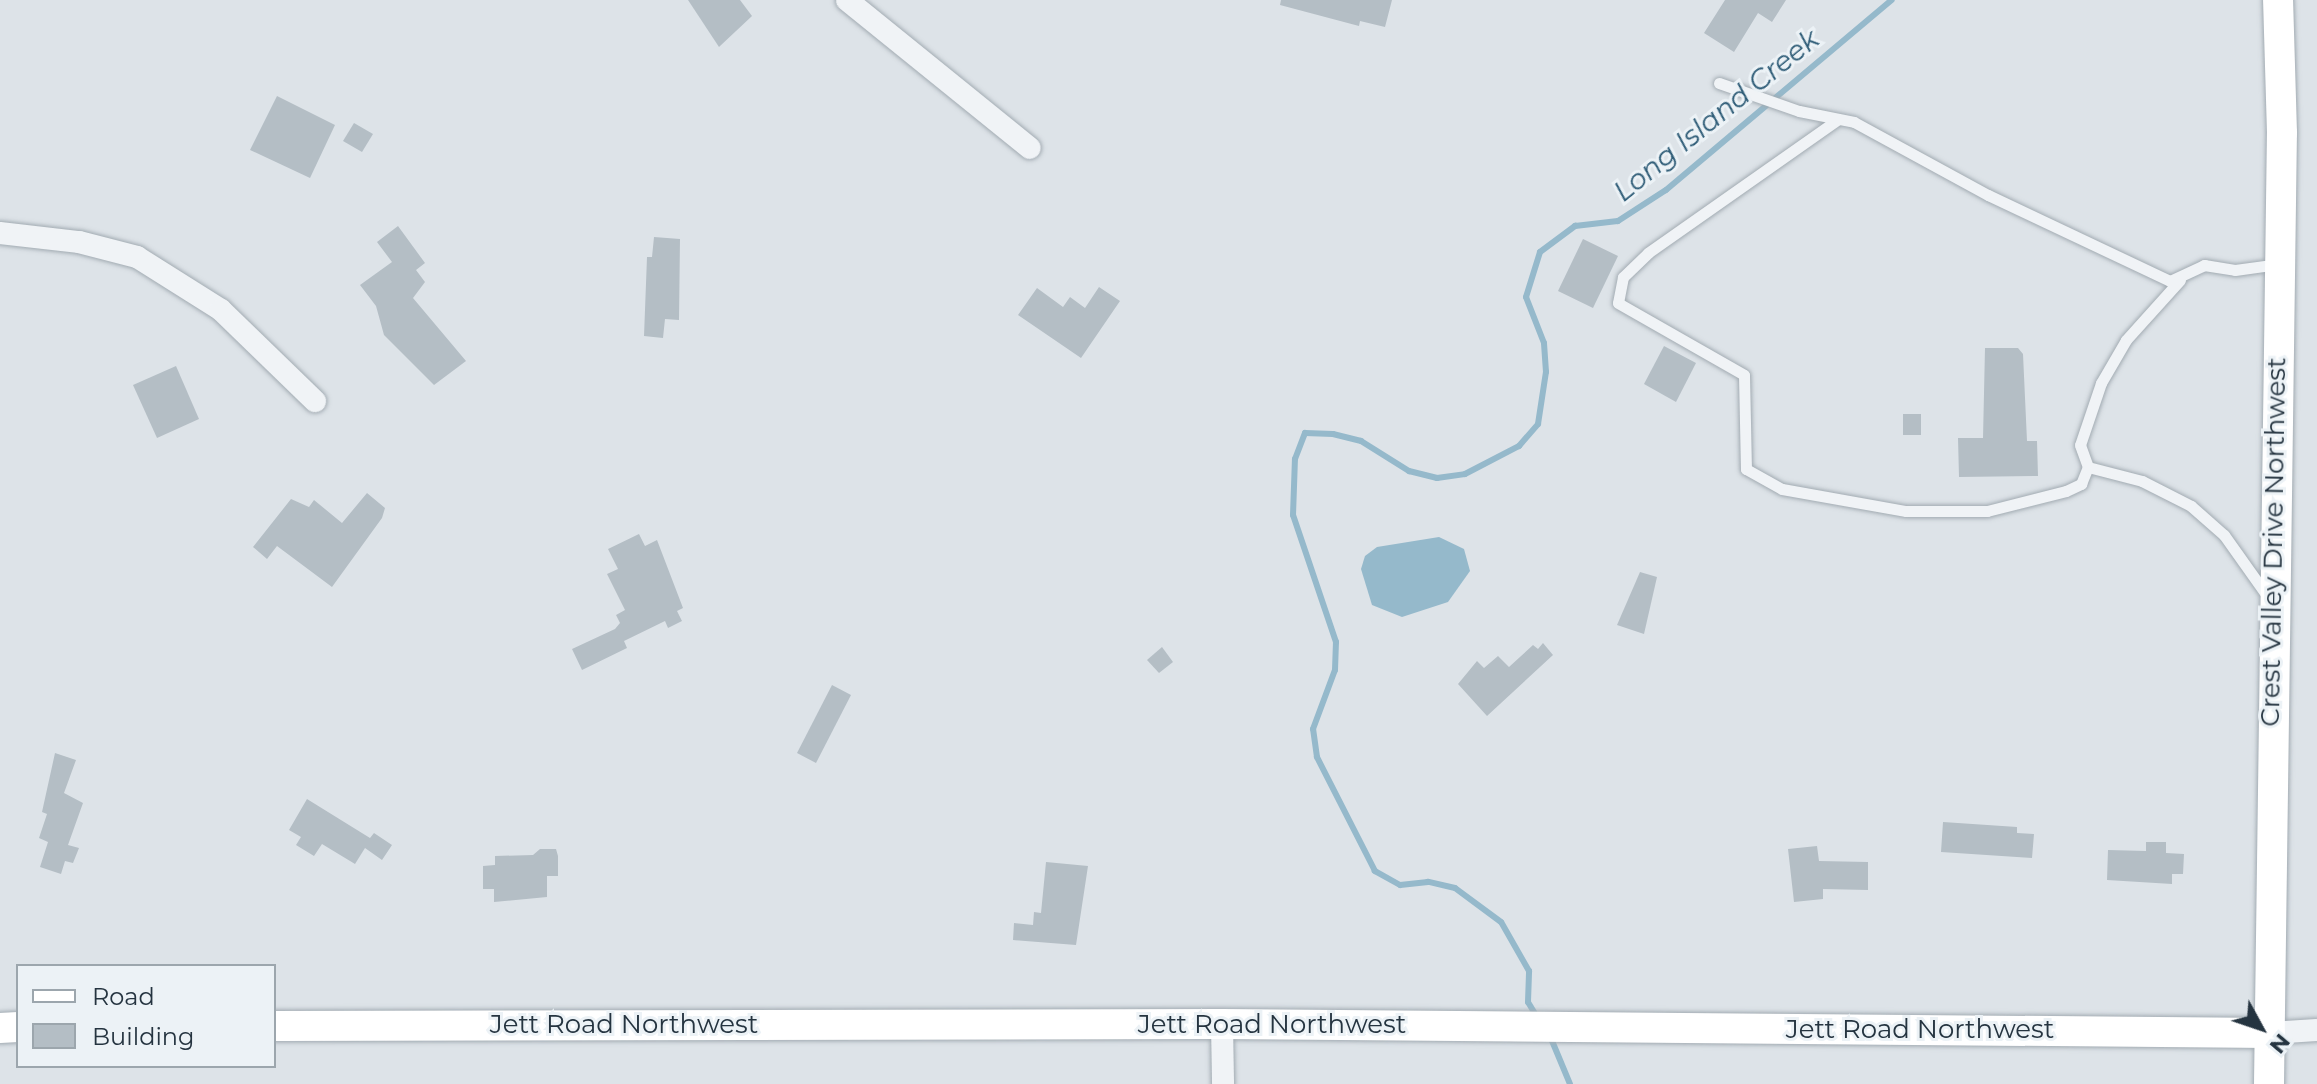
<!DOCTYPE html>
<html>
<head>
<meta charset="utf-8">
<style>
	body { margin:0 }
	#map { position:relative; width:2317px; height:1084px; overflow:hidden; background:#dde3e8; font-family:Montserrat,sans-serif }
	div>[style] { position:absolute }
	.water>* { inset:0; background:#95b9cb }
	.stream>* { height:6px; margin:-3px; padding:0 3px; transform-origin:3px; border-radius:3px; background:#95b9cb }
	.building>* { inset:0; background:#b4bec5 }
	.roads { filter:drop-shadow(0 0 2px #a2abb2) drop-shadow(0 0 2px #a2abb2) }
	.lane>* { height:11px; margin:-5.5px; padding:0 5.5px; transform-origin:5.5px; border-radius:5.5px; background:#f0f3f6 }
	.street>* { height:22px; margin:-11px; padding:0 11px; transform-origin:11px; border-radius:11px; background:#f0f3f6 }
	.secondary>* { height:30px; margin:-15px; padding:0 15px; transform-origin:15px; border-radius:15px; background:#fff }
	span { translate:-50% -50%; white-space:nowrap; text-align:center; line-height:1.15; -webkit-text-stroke:6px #ecf2f6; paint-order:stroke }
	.street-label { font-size:26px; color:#253440 }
	.water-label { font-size:28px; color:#2d5b76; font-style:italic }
	.legend { position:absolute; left:16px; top:964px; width:260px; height:104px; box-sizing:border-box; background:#ecf2f6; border:2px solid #9ca6ad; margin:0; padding:10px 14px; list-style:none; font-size:24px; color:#253440 }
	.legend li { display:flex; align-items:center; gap:16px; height:40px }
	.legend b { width:40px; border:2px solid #9ca6ad }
	.north { position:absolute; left:2221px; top:988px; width:80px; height:80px; -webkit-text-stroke:6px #ecf2f6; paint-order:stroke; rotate:130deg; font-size:22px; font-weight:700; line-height:32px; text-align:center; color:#253440 }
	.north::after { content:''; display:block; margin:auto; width:28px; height:36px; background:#253440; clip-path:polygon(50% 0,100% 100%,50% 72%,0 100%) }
</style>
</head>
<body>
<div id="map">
	<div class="water">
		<i style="clip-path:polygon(1439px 537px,1464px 549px,1470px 571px,1448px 602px,1402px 617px,1372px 605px,1361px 569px,1365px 556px,1377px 547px)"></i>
	</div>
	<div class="stream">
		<i style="left:1537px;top:1017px;width:17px;rotate:-121deg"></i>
		<i style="left:1528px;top:1002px;width:31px;rotate:-88deg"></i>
		<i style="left:1529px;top:971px;width:56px;rotate:-119.7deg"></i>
		<i style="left:1501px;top:922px;width:57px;rotate:-143.5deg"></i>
		<i style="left:1455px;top:888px;width:28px;rotate:-167deg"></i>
		<i style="left:1428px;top:882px;width:28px;rotate:174deg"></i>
		<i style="left:1400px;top:885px;width:29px;rotate:-151deg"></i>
		<i style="left:1375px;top:871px;width:128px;rotate:-117deg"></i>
		<i style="left:1317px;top:757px;width:28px;rotate:-98deg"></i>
		<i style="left:1313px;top:729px;width:63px;rotate:-69.6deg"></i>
		<i style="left:1335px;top:670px;width:28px;rotate:-88deg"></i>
		<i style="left:1336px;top:642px;width:134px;rotate:-108.7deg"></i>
		<i style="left:1293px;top:515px;width:56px;rotate:-88deg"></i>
		<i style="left:1295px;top:459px;width:28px;rotate:-69deg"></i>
		<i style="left:1305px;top:433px;width:28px;rotate:2deg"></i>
		<i style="left:1333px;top:434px;width:29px;rotate:14deg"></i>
		<i style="left:1361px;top:441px;width:57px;rotate:32deg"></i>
		<i style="left:1409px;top:471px;width:29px;rotate:14deg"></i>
		<i style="left:1437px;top:478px;width:28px;rotate:-8deg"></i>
		<i style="left:1465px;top:474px;width:61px;rotate:-27.4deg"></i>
		<i style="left:1519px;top:446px;width:29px;rotate:-49deg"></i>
		<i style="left:1538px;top:424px;width:53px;rotate:-81.3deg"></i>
		<i style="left:1546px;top:372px;width:29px;rotate:-94deg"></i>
		<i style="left:1544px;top:343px;width:49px;rotate:-111.4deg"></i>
		<i style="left:1526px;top:297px;width:47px;rotate:-72.7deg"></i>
		<i style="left:1540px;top:252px;width:44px;rotate:-36.6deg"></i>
		<i style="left:1575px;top:226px;width:43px;rotate:-6.6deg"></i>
		<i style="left:1618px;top:221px;width:57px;rotate:-32.9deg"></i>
		<i style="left:1666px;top:190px;width:295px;rotate:-40.1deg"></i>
		<i style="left:1550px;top:1036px;width:52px;rotate:67.4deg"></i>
	</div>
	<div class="building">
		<i style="clip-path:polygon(688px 0,740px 0,752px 16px,719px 47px)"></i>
		<i style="clip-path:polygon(1281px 0,1392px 0,1385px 27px,1360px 21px,1359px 26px,1280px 5px)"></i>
		<i style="clip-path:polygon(1725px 0,1786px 0,1772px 22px,1758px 13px,1734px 52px,1704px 33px)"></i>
		<i style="clip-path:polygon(277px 96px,335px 125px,310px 178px,250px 150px)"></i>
		<i style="clip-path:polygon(354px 123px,373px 134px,362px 152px,343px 141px)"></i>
		<i style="clip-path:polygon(398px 226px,425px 263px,416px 270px,425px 282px,413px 298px,466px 361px,434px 385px,384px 335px,376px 306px,360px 285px,392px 262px,377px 242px)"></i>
		<i style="clip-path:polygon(654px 237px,680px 239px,679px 320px,665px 319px,663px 338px,644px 336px,647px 257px,652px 257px)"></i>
		<i style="clip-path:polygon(1583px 239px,1618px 256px,1593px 308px,1558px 291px)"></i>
		<i style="clip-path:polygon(1099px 287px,1120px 301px,1081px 358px,1018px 315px,1037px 288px,1063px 307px,1070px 297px,1085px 308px)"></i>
		<i style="clip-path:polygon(1664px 346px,1696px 363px,1676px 402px,1644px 384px)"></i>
		<i style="clip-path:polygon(1985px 348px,2018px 348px,2023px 354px,2027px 441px,2037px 441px,2038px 476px,1959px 477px,1958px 438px,1983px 438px)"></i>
		<i style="clip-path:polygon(176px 366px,199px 419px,157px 438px,133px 385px)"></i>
		<i style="clip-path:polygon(1903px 414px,1921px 414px,1921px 435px,1903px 435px)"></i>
		<i style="clip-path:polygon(367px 493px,385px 508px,382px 518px,332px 587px,277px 546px,267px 559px,253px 547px,291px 499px,309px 507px,314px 500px,342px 523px)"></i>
		<i style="clip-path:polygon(639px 534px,645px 546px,657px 540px,683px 608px,677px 611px,682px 621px,668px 628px,665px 621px,624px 641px,627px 648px,582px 670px,572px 649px,615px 629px,620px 623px,616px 615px,625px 610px,607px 574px,618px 569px,608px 549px)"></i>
		<i style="clip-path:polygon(1640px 572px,1657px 577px,1644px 634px,1617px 625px)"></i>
		<i style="clip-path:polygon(1543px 643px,1553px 655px,1487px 716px,1458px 684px,1477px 661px,1484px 668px,1498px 656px,1509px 667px,1533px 645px,1538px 649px)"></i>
		<i style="clip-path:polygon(1162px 647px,1173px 662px,1159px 673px,1147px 660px)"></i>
		<i style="clip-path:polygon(832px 685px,851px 695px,816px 763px,797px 753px)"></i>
		<i style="clip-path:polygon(55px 753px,76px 760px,64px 793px,83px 803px,68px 845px,79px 848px,73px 863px,65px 861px,61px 874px,40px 867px,48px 842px,39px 838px,47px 814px,42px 812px)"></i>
		<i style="clip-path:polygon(307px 799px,370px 838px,374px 833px,392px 845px,382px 860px,365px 848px,355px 864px,322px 844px,314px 856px,296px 845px,301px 837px,289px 830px)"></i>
		<i style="clip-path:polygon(1943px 822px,2017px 827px,2017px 833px,2034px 834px,2032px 858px,1941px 852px)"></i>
		<i style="clip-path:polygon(2146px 842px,2166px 842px,2166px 853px,2184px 854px,2183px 874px,2172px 874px,2172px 884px,2107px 880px,2108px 850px,2146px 851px)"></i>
		<i style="clip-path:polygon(1817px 846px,1819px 861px,1868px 862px,1868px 890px,1823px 889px,1823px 899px,1794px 902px,1788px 849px)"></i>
		<i style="clip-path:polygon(540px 849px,556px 849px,558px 856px,558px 876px,547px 876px,547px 897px,494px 902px,494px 889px,483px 889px,483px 866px,495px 865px,495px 856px,533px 855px)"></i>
		<i style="clip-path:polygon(1046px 862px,1088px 866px,1076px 945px,1013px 940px,1014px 923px,1033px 925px,1034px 912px,1041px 913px)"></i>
	</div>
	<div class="roads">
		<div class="lane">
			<i style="left:1719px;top:83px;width:85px;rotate:19.3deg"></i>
			<i style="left:1799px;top:111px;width:56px;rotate:11.3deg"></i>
			<i style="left:1854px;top:122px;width:153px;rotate:28.6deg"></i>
			<i style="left:1988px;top:195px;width:201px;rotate:25.3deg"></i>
			<i style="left:2170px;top:281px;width:38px;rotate:-25deg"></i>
			<i style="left:2204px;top:265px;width:31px;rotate:9deg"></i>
			<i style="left:2235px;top:270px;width:43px;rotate:-7.9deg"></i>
			<i style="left:1837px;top:120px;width:231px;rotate:144.9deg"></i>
			<i style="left:1648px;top:253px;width:35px;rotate:136deg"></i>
			<i style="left:1623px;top:277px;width:26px;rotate:101deg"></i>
			<i style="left:1618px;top:303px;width:145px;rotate:29.7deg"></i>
			<i style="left:1744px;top:375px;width:94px;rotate:88.8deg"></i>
			<i style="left:1746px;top:469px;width:41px;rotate:29.1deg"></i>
			<i style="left:1782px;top:489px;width:126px;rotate:10.1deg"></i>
			<i style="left:1906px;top:511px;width:81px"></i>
			<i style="left:1987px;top:511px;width:81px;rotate:-14.2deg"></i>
			<i style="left:2066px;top:491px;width:17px;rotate:-25deg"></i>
			<i style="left:2081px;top:484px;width:18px;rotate:-68deg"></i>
			<i style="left:2180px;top:280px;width:81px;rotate:132deg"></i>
			<i style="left:2126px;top:340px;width:50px;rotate:120.2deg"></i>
			<i style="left:2101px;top:383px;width:65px;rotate:108.7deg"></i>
			<i style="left:2080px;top:445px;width:23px;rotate:70deg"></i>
			<i style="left:2088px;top:467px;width:56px;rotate:14.5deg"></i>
			<i style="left:2142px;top:481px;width:55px;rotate:27deg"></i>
			<i style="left:2191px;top:506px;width:44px;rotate:41.3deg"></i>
			<i style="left:2224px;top:535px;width:76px;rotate:54.6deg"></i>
		</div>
		<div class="street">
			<i style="left:847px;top:0;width:235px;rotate:39deg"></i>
			<i style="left:0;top:233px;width:80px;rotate:6.5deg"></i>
			<i style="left:79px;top:242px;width:60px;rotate:14.5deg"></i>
			<i style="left:137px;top:257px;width:99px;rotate:32.2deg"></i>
			<i style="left:221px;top:310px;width:131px;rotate:44.1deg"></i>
			<i style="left:1222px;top:1024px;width:60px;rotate:89deg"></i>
			<i style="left:2270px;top:1033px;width:47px;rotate:-3.7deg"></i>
		</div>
		<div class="secondary">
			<i style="left:274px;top:1026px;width:948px;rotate:-0.12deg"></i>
			<i style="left:1222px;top:1024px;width:1048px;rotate:0.49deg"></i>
			<i style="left:0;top:1028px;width:18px;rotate:-3deg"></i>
			<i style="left:2269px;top:1084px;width:951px;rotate:-89.22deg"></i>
			<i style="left:2282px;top:133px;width:133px;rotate:-91.7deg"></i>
		</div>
	</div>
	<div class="street-label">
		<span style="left:2274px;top:542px;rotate:-89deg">Crest Valley Drive Northwest</span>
		<span style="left:624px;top:1025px">Jett Road Northwest</span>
		<span style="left:1272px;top:1025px">Jett Road Northwest</span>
		<span style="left:1920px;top:1030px">Jett Road Northwest</span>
	</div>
	<div class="water-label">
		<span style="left:1716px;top:115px;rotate:-39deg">Long Island Creek</span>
	</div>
	<ul class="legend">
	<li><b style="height:10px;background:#fff"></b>Road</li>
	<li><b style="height:22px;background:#b4bec5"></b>Building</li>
	</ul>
	<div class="north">N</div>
</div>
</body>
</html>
